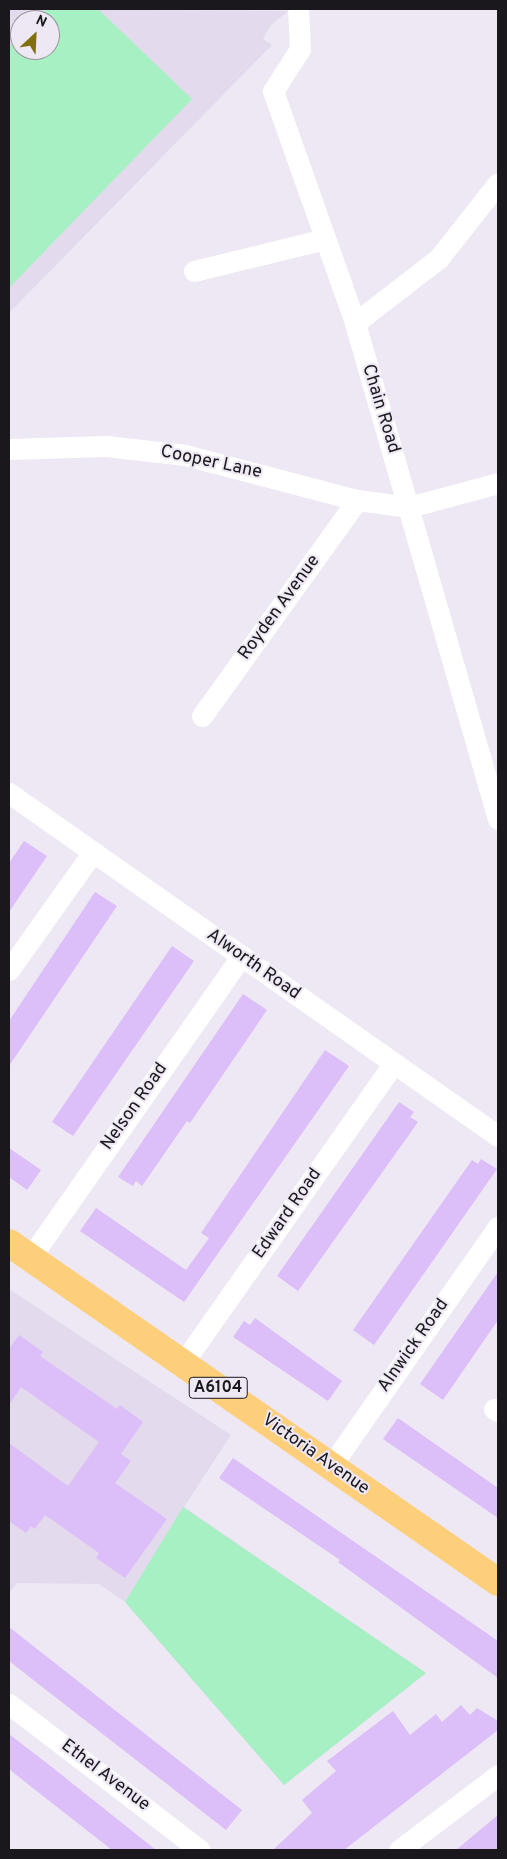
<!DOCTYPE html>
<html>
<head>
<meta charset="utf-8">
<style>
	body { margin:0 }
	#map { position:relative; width:507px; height:1859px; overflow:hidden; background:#eee7f4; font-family:Overpass,sans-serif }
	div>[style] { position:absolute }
	.built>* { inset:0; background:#e4daee }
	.green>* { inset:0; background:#a6f0c3 }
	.building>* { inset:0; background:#dcbef9 }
	.minor>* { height:21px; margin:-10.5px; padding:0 10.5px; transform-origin:10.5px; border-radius:10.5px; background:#fff }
	.primary>* { height:28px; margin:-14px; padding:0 14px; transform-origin:14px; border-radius:14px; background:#fdcf7a }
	span { translate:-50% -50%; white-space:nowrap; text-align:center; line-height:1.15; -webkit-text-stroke:4px #eee7f4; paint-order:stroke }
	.shield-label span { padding:1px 4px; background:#eee7f4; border:1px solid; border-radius:4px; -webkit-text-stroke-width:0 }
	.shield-label { font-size:16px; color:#1a181c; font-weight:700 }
	.street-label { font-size:18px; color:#1a181c }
	.frame { position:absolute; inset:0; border:10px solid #1a181c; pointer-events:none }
	.north { position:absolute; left:10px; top:10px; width:50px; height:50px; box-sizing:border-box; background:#eee7f4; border:1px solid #99949e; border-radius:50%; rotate:25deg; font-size:14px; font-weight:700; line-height:20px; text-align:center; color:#1a181c }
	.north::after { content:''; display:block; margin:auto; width:18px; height:22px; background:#816f0d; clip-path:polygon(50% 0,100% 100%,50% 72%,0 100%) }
</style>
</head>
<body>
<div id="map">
	<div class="built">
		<i style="clip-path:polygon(evenodd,9px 9px,288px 11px,271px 25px,263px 39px,272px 45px,9px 313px,9px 9px,20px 20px,50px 20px,50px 50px,20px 50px,20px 20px)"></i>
		<i style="clip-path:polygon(9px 1289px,231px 1435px,184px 1507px,426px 1673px,284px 1785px,125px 1602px,99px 1584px,17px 1583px,9px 1593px)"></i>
	</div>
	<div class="green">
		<i style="clip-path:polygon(46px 9px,98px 9px,192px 99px,9px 288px,9px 47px,20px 35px,20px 50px,50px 50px,50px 20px,35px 20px)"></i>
		<i style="clip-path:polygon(183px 1507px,426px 1673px,284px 1785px,125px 1602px)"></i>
	</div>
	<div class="building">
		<i style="clip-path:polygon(24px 841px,47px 856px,9px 912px,9px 863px)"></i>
		<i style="clip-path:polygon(95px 892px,117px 906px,9px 1066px,9px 1021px)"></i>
		<i style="clip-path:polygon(172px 946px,194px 961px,73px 1136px,52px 1122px)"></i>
		<i style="clip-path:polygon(243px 994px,267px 1010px,190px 1123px,187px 1121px,142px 1186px,136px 1181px,133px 1186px,118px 1177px)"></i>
		<i style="clip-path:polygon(325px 1050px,349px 1066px,184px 1302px,80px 1231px,96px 1208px,186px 1270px,209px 1238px,201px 1233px)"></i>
		<i style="clip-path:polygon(399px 1102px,414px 1112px,410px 1117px,418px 1122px,298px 1291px,277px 1276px)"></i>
		<i style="clip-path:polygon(9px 1148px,41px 1170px,27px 1190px,9px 1177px)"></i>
		<i style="clip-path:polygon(481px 1159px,497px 1169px,374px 1345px,353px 1330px,472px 1160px,478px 1164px)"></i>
		<i style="clip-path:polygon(498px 1272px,498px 1320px,443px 1400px,420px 1384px)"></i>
		<i style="clip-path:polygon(255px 1318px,342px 1381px,328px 1401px,233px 1337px,244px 1321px,250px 1325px)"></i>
		<i style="clip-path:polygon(19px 1335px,43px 1352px,40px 1356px,117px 1409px,120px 1405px,143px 1422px,121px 1454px,131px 1461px,115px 1483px,167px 1519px,125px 1578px,96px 1558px,99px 1553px,45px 1515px,35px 1529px,31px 1526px,26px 1533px,9px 1521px,9px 1443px,68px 1486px,99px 1442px,21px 1387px,9px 1405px,9px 1349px)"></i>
		<i style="clip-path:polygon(398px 1418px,498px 1488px,498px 1518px,383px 1439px)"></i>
		<i style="clip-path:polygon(233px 1458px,498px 1641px,498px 1678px,338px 1562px,340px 1560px,219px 1478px)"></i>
		<i style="clip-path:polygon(9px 1627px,242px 1810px,226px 1830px,9px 1661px)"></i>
		<i style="clip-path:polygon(461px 1705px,470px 1715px,477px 1708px,498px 1721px,498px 1730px,344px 1850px,273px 1850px,312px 1813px,302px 1800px,336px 1771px,327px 1761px,393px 1711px,410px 1735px,436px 1714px,442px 1722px)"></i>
		<i style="clip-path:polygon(9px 1734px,53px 1768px,156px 1850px,112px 1850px,29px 1785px,9px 1769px)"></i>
		<i style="clip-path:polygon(498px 1815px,498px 1850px,456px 1850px)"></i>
	</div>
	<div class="minor">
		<i style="left:298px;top:9px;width:40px;rotate:87.1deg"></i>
		<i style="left:300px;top:49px;width:50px;rotate:122.7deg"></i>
		<i style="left:273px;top:91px;width:246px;rotate:70.5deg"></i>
		<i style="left:355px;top:323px;width:516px;rotate:73.92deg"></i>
		<i style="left:194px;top:271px;width:135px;rotate:-13.7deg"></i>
		<i style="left:355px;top:323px;width:106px;rotate:-37.7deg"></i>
		<i style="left:439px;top:258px;width:95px;rotate:-51.8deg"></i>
		<i style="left:9px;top:449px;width:97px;rotate:-1.8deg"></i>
		<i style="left:106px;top:446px;width:80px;rotate:6.5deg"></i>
		<i style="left:185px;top:455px;width:178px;rotate:14.7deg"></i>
		<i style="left:357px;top:500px;width:52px;rotate:7.7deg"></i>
		<i style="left:409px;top:507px;width:92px;rotate:-15.1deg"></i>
		<i style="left:202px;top:716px;width:266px;rotate:-54.3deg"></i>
		<i style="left:9px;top:793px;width:597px;rotate:35.05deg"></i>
		<i style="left:9px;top:970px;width:145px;rotate:-54.6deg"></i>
		<i style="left:30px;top:1258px;width:368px;rotate:-55deg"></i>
		<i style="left:183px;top:1363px;width:365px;rotate:-54.9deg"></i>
		<i style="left:494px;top:1409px;width:4px;rotate:27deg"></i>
		<i style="left:331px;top:1466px;width:292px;rotate:-55.1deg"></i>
		<i style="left:9px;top:1704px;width:240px;rotate:37.4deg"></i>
		<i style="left:399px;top:1850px;width:124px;rotate:-37.1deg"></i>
	</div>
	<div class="primary">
		<i style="left:9px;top:1243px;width:595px;rotate:34.73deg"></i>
	</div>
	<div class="shield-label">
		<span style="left:218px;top:1388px">A6104</span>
	</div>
	<div class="street-label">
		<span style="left:380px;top:409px;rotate:73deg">Chain Road</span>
		<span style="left:211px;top:463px;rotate:12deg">Cooper Lane</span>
		<span style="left:280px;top:608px;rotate:-54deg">Royden Avenue</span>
		<span style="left:253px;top:965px;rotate:35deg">Alworth Road</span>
		<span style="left:135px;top:1107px;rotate:-55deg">Nelson Road</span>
		<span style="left:288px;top:1214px;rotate:-55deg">Edward Road</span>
		<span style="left:414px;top:1346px;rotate:-55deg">Alnwick Road</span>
		<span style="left:315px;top:1455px;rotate:35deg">Victoria Avenue</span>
		<span style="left:105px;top:1776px;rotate:37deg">Ethel Avenue</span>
	</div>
	<div class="frame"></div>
	<div class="north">N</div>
</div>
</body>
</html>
